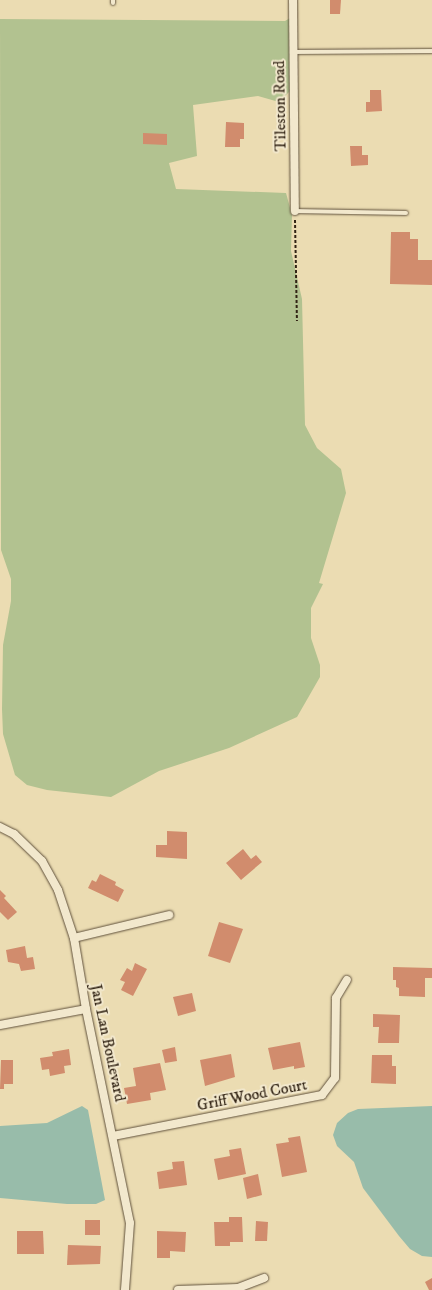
<!DOCTYPE html>
<html>
<head>
<meta charset="utf-8">
<style>
	body { margin:0 }
	#map { position:relative; width:432px; height:1290px; overflow:hidden; background:#ebdcb2; font-family:"IM FELL DW Pica",serif }
	div>[style] { position:absolute }
	.green>* { inset:0; background:#b2c290 }
	.water>* { inset:0; background:#98bcaa }
	.building>* { inset:0; background:#d18c6d }
	.path>* { height:2px; margin-top:-1px; transform-origin:0; background:repeating-linear-gradient(90deg,#312314 0 3px,transparent 0 5px) }
	.roads { filter:drop-shadow(0 0 1px #60513c) drop-shadow(0 0 1px #60513c) }
	.lane>* { height:4px; margin:-2px; padding:0 2px; transform-origin:2px; border-radius:2px; background:#f2e8cd }
	.street>* { height:8px; margin:-4px; padding:0 4px; transform-origin:4px; border-radius:4px; background:#f2e8cd }
	span { translate:-50% -50%; white-space:nowrap; text-align:center; line-height:1.15; -webkit-text-stroke:4px #f2e8cd; paint-order:stroke }
	.street-label { font-size:16px; color:#312314 }
</style>
</head>
<body>
<div id="map">
	<div class="green">
		<i style="clip-path:polygon(290px 18px,291px 90px,279px 102px,258px 96px,193px 105px,197px 156px,169px 163px,176px 189px,286px 193px,292px 215px,291px 251px,302px 299px,305px 425px,317px 448px,341px 469px,346px 493px,319px 583px,323px 584px,311px 608px,311px 638px,320px 665px,320px 677px,297px 717px,229px 748px,159px 771px,111px 797px,47px 790px,27px 785px,15px 775px,3px 734px,2px 709px,3px 645px,11px 601px,11px 579px,1px 550px,0 19px,285px 21px)"></i>
	</div>
	<div class="water">
		<i style="clip-path:polygon(82px 1106px,88px 1110px,105px 1200px,96px 1204px,67px 1204px,0 1198px,0 1126px,47px 1123px)"></i>
		<i style="clip-path:polygon(432px 1106px,432px 1257px,422px 1256px,410px 1249px,399px 1236px,363px 1188px,354px 1162px,337px 1146px,333px 1135px,337px 1123px,348px 1113px,358px 1109px)"></i>
	</div>
	<div class="building">
		<i style="clip-path:polygon(330px 0,341px 0,340px 14px,330px 14px)"></i>
		<i style="clip-path:polygon(370px 90px,381px 90px,382px 111px,366px 112px,366px 102px,370px 102px)"></i>
		<i style="clip-path:polygon(226px 122px,244px 123px,244px 139px,240px 139px,240px 147px,225px 147px)"></i>
		<i style="clip-path:polygon(143px 133px,167px 134px,167px 145px,143px 144px)"></i>
		<i style="clip-path:polygon(350px 146px,362px 146px,362px 155px,368px 155px,368px 165px,351px 166px)"></i>
		<i style="clip-path:polygon(391px 232px,410px 232px,410px 239px,418px 239px,418px 260px,432px 260px,432px 285px,390px 284px)"></i>
		<i style="clip-path:polygon(167px 831px,187px 832px,187px 859px,156px 857px,156px 845px,167px 845px)"></i>
		<i style="clip-path:polygon(243px 849px,251px 859px,256px 855px,262px 862px,241px 880px,226px 863px)"></i>
		<i style="clip-path:polygon(100px 874px,116px 882px,115px 885px,124px 890px,118px 902px,88px 888px,92px 880px,96px 882px)"></i>
		<i style="clip-path:polygon(0 890px,6px 896px,4px 898px,17px 912px,8px 920px,0 912px)"></i>
		<i style="clip-path:polygon(219px 922px,243px 929px,230px 963px,208px 956px)"></i>
		<i style="clip-path:polygon(25px 946px,27px 958px,33px 957px,35px 969px,21px 971px,19px 964px,8px 962px,6px 950px)"></i>
		<i style="clip-path:polygon(135px 963px,147px 969px,133px 996px,121px 990px,125px 982px,120px 980px,127px 968px,132px 971px)"></i>
		<i style="clip-path:polygon(393px 967px,432px 968px,432px 978px,425px 978px,425px 997px,399px 996px,399px 988px,396px 987px,396px 980px,393px 980px)"></i>
		<i style="clip-path:polygon(192px 993px,196px 1011px,178px 1016px,173px 997px)"></i>
		<i style="clip-path:polygon(373px 1014px,400px 1015px,399px 1043px,378px 1043px,379px 1027px,373px 1027px)"></i>
		<i style="clip-path:polygon(300px 1042px,305px 1067px,294px 1069px,294px 1066px,273px 1070px,268px 1048px)"></i>
		<i style="clip-path:polygon(175px 1047px,177px 1061px,165px 1063px,162px 1050px)"></i>
		<i style="clip-path:polygon(69px 1049px,71px 1065px,64px 1066px,65px 1073px,50px 1076px,49px 1069px,42px 1070px,40px 1058px,53px 1056px,52px 1052px)"></i>
		<i style="clip-path:polygon(231px 1054px,235px 1077px,205px 1086px,200px 1060px)"></i>
		<i style="clip-path:polygon(372px 1055px,392px 1055px,392px 1066px,396px 1066px,396px 1084px,371px 1083px)"></i>
		<i style="clip-path:polygon(1px 1060px,13px 1060px,13px 1084px,4px 1084px,4px 1089px,0 1089px)"></i>
		<i style="clip-path:polygon(160px 1063px,166px 1090px,150px 1093px,151px 1100px,127px 1104px,124px 1088px,136px 1086px,133px 1068px)"></i>
		<i style="clip-path:polygon(300px 1136px,307px 1172px,282px 1177px,276px 1144px,289px 1142px,288px 1138px)"></i>
		<i style="clip-path:polygon(241px 1148px,246px 1174px,218px 1180px,214px 1159px,230px 1156px,229px 1150px)"></i>
		<i style="clip-path:polygon(184px 1161px,187px 1185px,159px 1189px,157px 1172px,173px 1169px,172px 1162px)"></i>
		<i style="clip-path:polygon(258px 1174px,262px 1195px,247px 1199px,243px 1178px)"></i>
		<i style="clip-path:polygon(229px 1217px,242px 1217px,243px 1242px,230px 1242px,230px 1246px,215px 1246px,214px 1222px,229px 1222px)"></i>
		<i style="clip-path:polygon(85px 1220px,100px 1220px,100px 1235px,85px 1235px)"></i>
		<i style="clip-path:polygon(256px 1221px,268px 1222px,267px 1241px,255px 1241px)"></i>
		<i style="clip-path:polygon(17px 1231px,43px 1231px,44px 1254px,17px 1254px)"></i>
		<i style="clip-path:polygon(157px 1231px,186px 1232px,185px 1252px,170px 1251px,170px 1258px,157px 1258px)"></i>
		<i style="clip-path:polygon(68px 1245px,101px 1246px,100px 1264px,67px 1265px)"></i>
		<i style="clip-path:polygon(432px 1278px,432px 1290px,429px 1290px,425px 1282px)"></i>
	</div>
	<div class="path">
		<i style="left:295px;top:220px;width:101px;rotate:88.9deg"></i>
	</div>
	<div class="roads">
		<div class="lane">
			<i style="left:113px;top:3px;width:3px;rotate:-90deg"></i>
			<i style="left:294px;top:52px;width:138px;rotate:-0.4deg"></i>
			<i style="left:295px;top:211px;width:111px;rotate:1deg"></i>
		</div>
		<div class="street">
			<i style="left:293px;top:0;width:211px;rotate:89.5deg"></i>
			<i style="left:0;top:827px;width:16px;rotate:27deg"></i>
			<i style="left:14px;top:834px;width:39px;rotate:44deg"></i>
			<i style="left:42px;top:861px;width:33px;rotate:61deg"></i>
			<i style="left:58px;top:890px;width:51px;rotate:71.6deg"></i>
			<i style="left:74px;top:938px;width:72px;rotate:80.4deg"></i>
			<i style="left:86px;top:1009px;width:218px;rotate:78.4deg"></i>
			<i style="left:130px;top:1223px;width:67px;rotate:94.3deg"></i>
			<i style="left:74px;top:938px;width:98px;rotate:-13.6deg"></i>
			<i style="left:0;top:1025px;width:87px;rotate:-10.5deg"></i>
			<i style="left:113px;top:1136px;width:213px;rotate:-11.1deg"></i>
			<i style="left:322px;top:1095px;width:21px;rotate:-53deg"></i>
			<i style="left:335px;top:1078px;width:80px;rotate:-89.3deg"></i>
			<i style="left:336px;top:998px;width:21px;rotate:-59deg"></i>
			<i style="left:178px;top:1290px;width:60px;rotate:-1.9deg"></i>
			<i style="left:238px;top:1288px;width:28px;rotate:-21deg"></i>
		</div>
	</div>
	<div class="street-label">
		<span style="left:280px;top:106px;rotate:-91deg">Tileston Road</span>
		<span style="left:108px;top:1043px;rotate:78deg">Jan Lan Boulevard</span>
		<span style="left:252px;top:1095px;rotate:-11deg">Griff Wood Court</span>
	</div>
</div>
</body>
</html>
